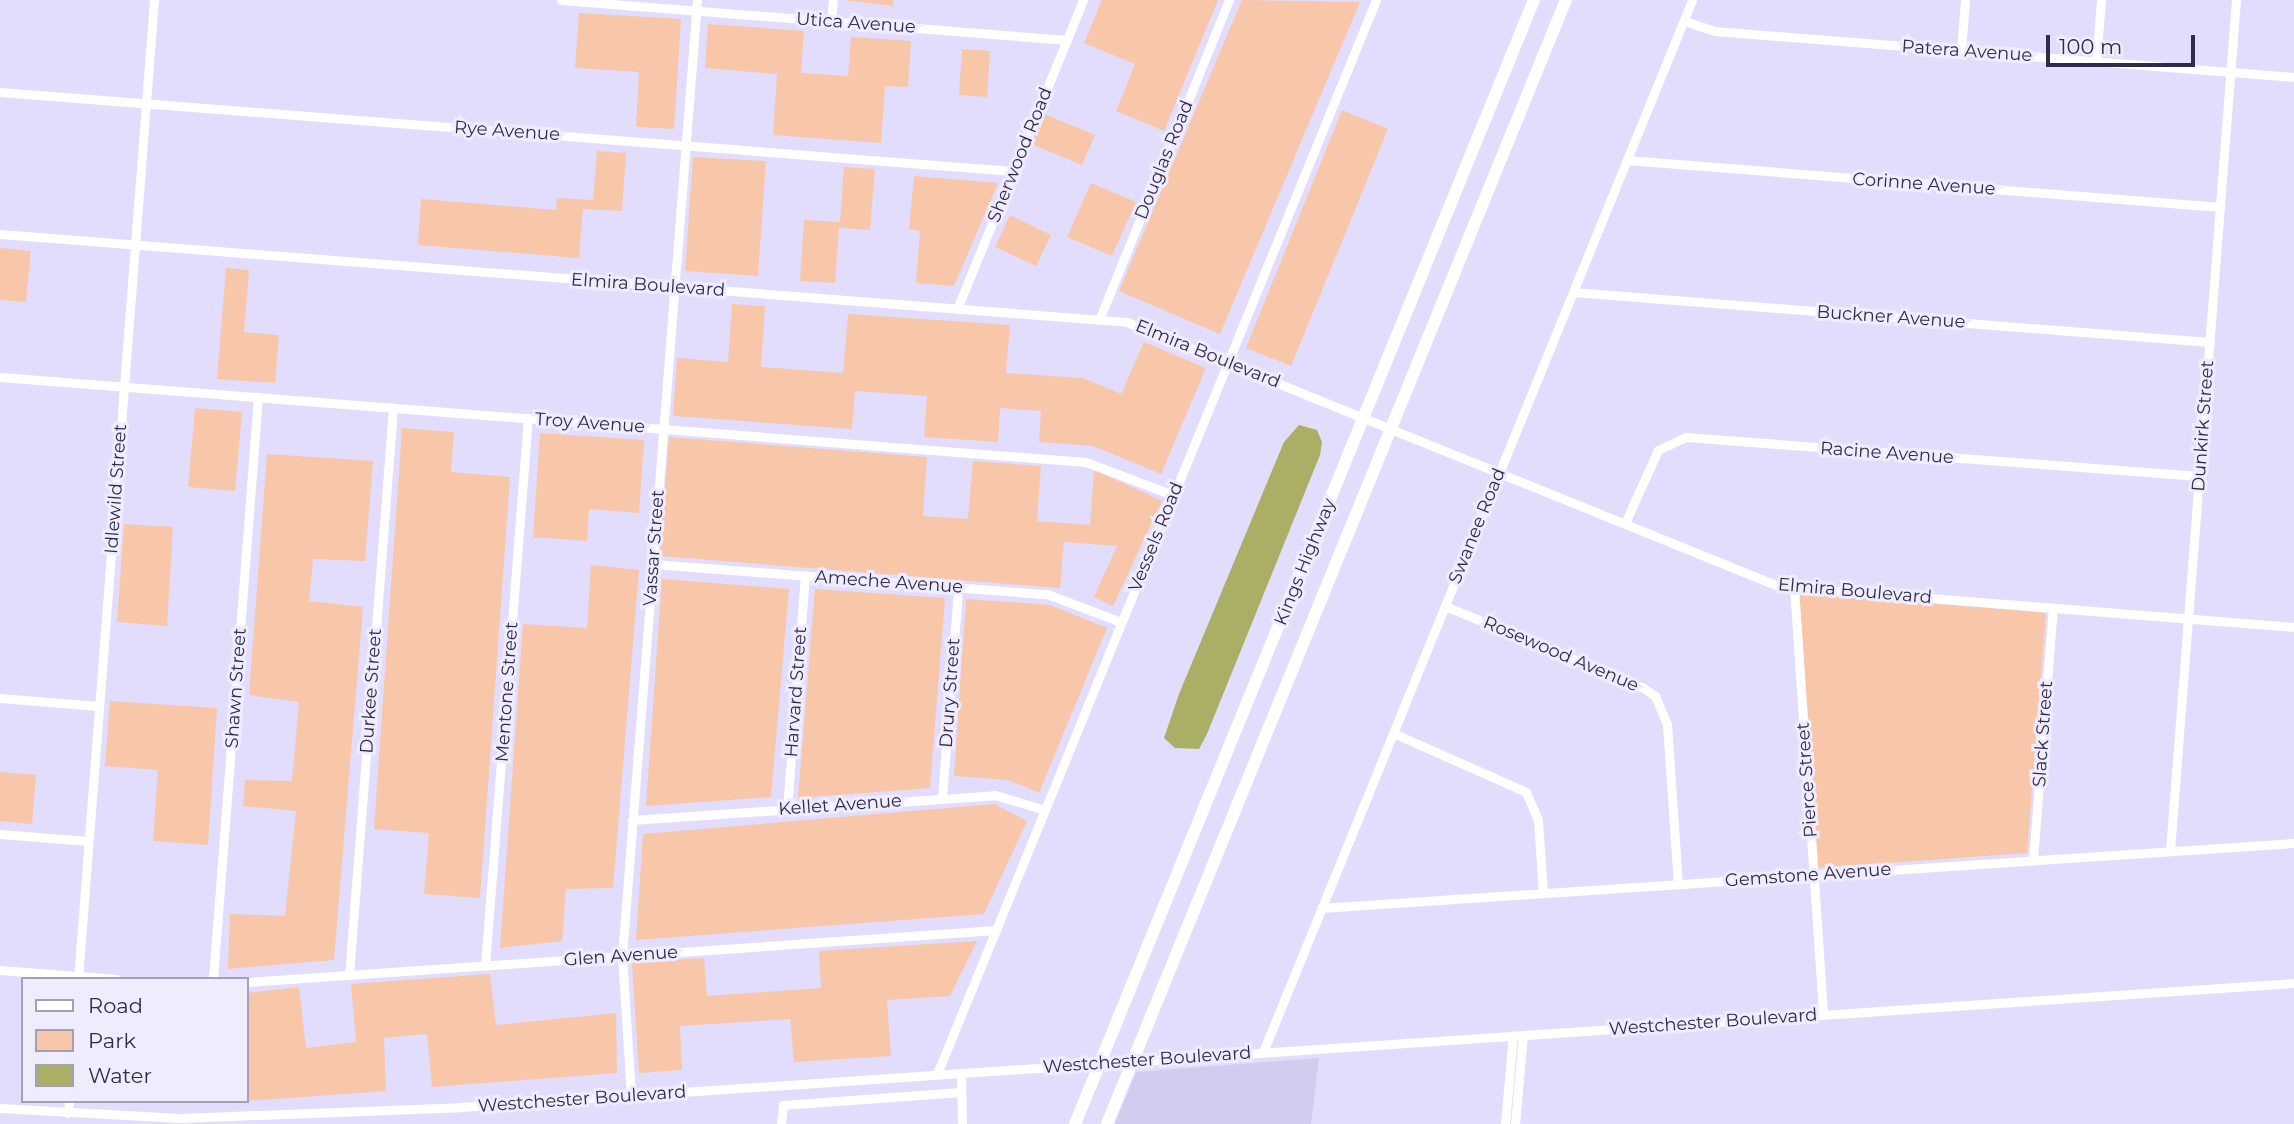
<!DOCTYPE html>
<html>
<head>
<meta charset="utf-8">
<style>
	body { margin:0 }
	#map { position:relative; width:2294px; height:1124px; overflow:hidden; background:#e2ddfd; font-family:Montserrat,sans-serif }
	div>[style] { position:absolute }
	.built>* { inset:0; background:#d2ccef }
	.green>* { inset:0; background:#f8c6a8 }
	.water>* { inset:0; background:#aaaf65 }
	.minor>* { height:9px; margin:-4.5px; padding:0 4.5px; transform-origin:4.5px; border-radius:4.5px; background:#fff }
	.secondary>* { height:12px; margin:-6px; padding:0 6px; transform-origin:6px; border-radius:6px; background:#fff }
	span { translate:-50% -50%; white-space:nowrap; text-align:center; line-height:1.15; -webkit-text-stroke:6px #efedfd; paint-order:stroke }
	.street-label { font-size:18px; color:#312b4a }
	.legend { position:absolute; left:21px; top:977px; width:228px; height:126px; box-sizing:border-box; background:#efedfd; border:2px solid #a39fb5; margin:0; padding:9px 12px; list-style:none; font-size:21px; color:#312b4a }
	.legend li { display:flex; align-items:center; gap:14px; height:35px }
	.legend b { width:35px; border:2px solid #a39fb5 }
	.scale { position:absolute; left:2046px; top:35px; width:149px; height:32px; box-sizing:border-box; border:4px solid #312b4a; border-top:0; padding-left:9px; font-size:21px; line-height:24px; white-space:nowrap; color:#312b4a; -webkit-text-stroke:5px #efedfd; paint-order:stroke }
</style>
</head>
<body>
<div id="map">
	<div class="built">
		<i style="clip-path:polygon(1319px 1058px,1311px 1124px,1115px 1124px,1136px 1072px)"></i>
	</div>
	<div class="green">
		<i style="clip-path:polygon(843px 0,893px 0,893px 6px)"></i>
		<i style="clip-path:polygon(1102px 0,1218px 0,1164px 131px,1116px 111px,1135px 64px,1084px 43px)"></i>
		<i style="clip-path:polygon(1242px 0,1360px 2px,1220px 334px,1119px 291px)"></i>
		<i style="clip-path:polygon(579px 13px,681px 19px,674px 129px,636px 127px,639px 72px,575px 68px)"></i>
		<i style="clip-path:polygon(708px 24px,804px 31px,801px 73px,848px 76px,851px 37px,911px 41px,908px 87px,885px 86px,881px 143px,773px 135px,777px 74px,705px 68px)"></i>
		<i style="clip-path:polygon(962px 49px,990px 51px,987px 97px,959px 95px)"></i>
		<i style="clip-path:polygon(1342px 110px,1388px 129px,1291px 366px,1246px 348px)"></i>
		<i style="clip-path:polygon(1044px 114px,1095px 135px,1082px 165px,1031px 144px)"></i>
		<i style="clip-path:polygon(597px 151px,626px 153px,622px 211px,583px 209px,579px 258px,418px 245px,421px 199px,556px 210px,557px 198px,593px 200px)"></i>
		<i style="clip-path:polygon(693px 157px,766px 161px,758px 276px,685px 271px)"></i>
		<i style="clip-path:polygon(844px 167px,875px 169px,870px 230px,839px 228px,835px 283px,800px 281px,804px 220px,840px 222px)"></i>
		<i style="clip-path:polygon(914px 176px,998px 183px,954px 286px,916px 283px,920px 231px,909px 229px)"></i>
		<i style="clip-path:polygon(1091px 183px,1136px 202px,1112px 256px,1067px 237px)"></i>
		<i style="clip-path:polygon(1010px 215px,1051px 235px,1036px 266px,995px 247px)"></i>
		<i style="clip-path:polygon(0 248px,31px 251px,26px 302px,0 300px)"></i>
		<i style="clip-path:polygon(226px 268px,249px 270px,244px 332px,279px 335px,275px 383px,217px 379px)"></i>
		<i style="clip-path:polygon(732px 304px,765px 306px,761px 367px,843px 373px,848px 314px,1010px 325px,1006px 373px,1083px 378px,1121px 394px,1144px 342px,1206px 368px,1161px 474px,1093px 446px,1039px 442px,1041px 411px,1000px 408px,998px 442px,924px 437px,927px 396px,855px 391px,852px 429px,673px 416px,677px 358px,728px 362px)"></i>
		<i style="clip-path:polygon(195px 408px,242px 412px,235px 491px,188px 487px)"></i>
		<i style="clip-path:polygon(402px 428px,454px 432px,451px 472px,510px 477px,480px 898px,424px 894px,429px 833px,374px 829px)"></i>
		<i style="clip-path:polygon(540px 433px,644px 440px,639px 513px,589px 509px,587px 541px,533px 537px)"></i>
		<i style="clip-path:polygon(669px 437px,927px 457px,923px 516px,968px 519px,973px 461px,1041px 466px,1037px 521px,1090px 525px,1094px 470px,1162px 501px,1113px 606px,1094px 597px,1117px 546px,1064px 542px,1060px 588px,660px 556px)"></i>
		<i style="clip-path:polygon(267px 454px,373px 461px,365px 561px,313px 559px,309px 601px,363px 607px,334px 960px,228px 969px,230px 914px,285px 916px,296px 811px,243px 806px,245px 780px,292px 781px,299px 702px,249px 695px)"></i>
		<i style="clip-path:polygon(124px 524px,173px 527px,167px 626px,117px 622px)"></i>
		<i style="clip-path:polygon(591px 565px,639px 570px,613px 888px,566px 889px,562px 941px,500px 948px,523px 624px,587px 628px)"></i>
		<i style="clip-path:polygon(662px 579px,789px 589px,771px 797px,646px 806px)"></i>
		<i style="clip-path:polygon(815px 589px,945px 598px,930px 788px,798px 798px)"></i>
		<i style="clip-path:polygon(1799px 592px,2046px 613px,2027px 853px,1818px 868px)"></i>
		<i style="clip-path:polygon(966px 599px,1050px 605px,1107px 628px,1039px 793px,1008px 780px,954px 776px)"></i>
		<i style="clip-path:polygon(110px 701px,217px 708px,208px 845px,153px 841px,158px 770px,105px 766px)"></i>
		<i style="clip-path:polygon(0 772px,36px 775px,32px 824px,0 821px)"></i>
		<i style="clip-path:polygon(994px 804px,1027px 821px,984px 914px,636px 940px,643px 834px)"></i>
		<i style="clip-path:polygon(977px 941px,950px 996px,887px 1000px,891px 1056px,794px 1062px,790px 1019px,680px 1026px,682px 1070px,639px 1073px,632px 962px,704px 958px,707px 996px,821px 988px,819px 951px)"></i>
		<i style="clip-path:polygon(490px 974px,496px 1025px,616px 1013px,617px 1073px,432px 1087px,427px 1034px,384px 1038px,386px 1091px,247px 1101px,247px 993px,299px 987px,306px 1048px,356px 1042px,351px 984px)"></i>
	</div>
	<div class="water">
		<i style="clip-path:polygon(1299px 425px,1317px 430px,1322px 442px,1320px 455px,1207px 734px,1199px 749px,1175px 748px,1164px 738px,1179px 694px,1284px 442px)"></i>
	</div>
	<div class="minor">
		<i style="left:561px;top:0;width:508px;rotate:4.52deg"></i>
		<i style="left:831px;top:21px;width:21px;rotate:-85deg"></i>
		<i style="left:1684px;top:21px;width:32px;rotate:18deg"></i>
		<i style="left:1714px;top:31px;width:582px;rotate:4.53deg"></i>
		<i style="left:1961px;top:51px;width:51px;rotate:-85.5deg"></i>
		<i style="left:2096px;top:61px;width:61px;rotate:-85.3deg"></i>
		<i style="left:0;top:92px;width:1016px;rotate:4.46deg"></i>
		<i style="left:1627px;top:160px;width:595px;rotate:4.53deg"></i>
		<i style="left:0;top:234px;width:1130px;rotate:4.46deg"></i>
		<i style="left:1127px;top:322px;width:702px;rotate:22.07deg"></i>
		<i style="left:1778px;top:586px;width:518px;rotate:4.54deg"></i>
		<i style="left:1573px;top:292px;width:639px;rotate:4.49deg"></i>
		<i style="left:957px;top:309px;width:334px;rotate:-67.8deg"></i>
		<i style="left:1099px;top:320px;width:345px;rotate:-67.9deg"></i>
		<i style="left:0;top:377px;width:1089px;rotate:4.48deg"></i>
		<i style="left:1086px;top:462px;width:93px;rotate:20.8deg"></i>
		<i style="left:1625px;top:523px;width:80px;rotate:-65.7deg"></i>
		<i style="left:1658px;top:450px;width:31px;rotate:-25deg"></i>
		<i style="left:1686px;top:437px;width:514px;rotate:4.35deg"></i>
		<i style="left:653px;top:564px;width:395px;rotate:4.4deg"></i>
		<i style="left:1047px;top:594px;width:79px;rotate:20.7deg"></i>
		<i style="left:1794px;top:587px;width:429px;rotate:86.1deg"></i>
		<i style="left:1445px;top:606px;width:213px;rotate:22.4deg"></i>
		<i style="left:1642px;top:687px;width:16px;rotate:35deg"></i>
		<i style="left:1655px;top:696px;width:30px;rotate:67deg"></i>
		<i style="left:1667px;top:724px;width:160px;rotate:86.1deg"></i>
		<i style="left:0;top:698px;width:99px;rotate:4.6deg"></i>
		<i style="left:1393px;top:733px;width:145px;rotate:23.9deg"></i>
		<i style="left:1526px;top:792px;width:30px;rotate:67deg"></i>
		<i style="left:1538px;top:820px;width:73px;rotate:86.1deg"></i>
		<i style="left:942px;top:798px;width:211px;rotate:-85.6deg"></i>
		<i style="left:787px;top:809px;width:234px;rotate:-85.6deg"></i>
		<i style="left:632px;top:820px;width:364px;rotate:-3.9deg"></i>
		<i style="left:995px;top:795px;width:52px;rotate:16.7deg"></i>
		<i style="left:0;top:834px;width:88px;rotate:4.5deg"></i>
		<i style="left:2170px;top:851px;width:854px;rotate:-85.57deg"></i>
		<i style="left:2033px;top:860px;width:253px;rotate:-85.5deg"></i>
		<i style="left:1321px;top:908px;width:975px;rotate:-3.82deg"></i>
		<i style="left:485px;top:965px;width:549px;rotate:-85.51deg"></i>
		<i style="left:0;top:970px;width:117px;rotate:4.4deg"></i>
		<i style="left:349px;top:975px;width:569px;rotate:-85.56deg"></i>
		<i style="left:78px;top:979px;width:982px;rotate:-85.56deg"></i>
		<i style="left:213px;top:979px;width:584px;rotate:-85.58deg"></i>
		<i style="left:247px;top:982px;width:751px;rotate:-3.97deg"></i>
		<i style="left:1263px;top:1052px;width:1136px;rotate:-67.81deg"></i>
		<i style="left:961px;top:1073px;width:51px;rotate:88.9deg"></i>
		<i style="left:937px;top:1074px;width:1160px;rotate:-67.77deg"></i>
		<i style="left:631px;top:1095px;width:139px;rotate:-93.7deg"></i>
		<i style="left:622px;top:956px;width:959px;rotate:-85.51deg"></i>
		<i style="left:0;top:1108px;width:180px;rotate:3.2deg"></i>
		<i style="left:180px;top:1118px;width:281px;rotate:-2.2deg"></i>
		<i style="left:461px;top:1107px;width:1837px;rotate:-3.87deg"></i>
		<i style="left:68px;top:1113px;width:12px;rotate:-85deg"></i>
		<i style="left:781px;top:1124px;width:19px;rotate:-84deg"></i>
		<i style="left:783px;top:1105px;width:178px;rotate:-4.2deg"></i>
		<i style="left:1505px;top:1124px;width:89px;rotate:-84.9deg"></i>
		<i style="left:1515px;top:1124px;width:89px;rotate:-84.9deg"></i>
	</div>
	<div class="secondary">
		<i style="left:1075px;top:1124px;width:1214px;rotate:-67.79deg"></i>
		<i style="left:1107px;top:1124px;width:1214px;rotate:-67.79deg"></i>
	</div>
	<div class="street-label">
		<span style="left:856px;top:23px;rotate:4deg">Utica Avenue</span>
		<span style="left:1967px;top:51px;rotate:4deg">Patera Avenue</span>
		<span style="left:507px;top:131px;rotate:4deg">Rye Avenue</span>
		<span style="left:1020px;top:155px;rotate:-68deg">Sherwood Road</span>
		<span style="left:1164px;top:160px;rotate:-68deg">Douglas Road</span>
		<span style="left:1924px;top:184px;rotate:4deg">Corinne Avenue</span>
		<span style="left:648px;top:285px;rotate:4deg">Elmira Boulevard</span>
		<span style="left:1891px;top:317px;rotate:4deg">Buckner Avenue</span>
		<span style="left:1208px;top:354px;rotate:22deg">Elmira Boulevard</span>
		<span style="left:590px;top:423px;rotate:4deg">Troy Avenue</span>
		<span style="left:2203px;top:426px;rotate:-86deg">Dunkirk Street</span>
		<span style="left:1887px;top:453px;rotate:4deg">Racine Avenue</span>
		<span style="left:116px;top:489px;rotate:-86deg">Idlewild Street</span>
		<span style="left:1477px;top:526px;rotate:-68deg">Swanee Road</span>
		<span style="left:1156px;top:537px;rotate:-68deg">Vessels Road</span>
		<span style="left:654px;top:548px;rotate:-86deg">Vassar Street</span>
		<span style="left:1305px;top:562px;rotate:-68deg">Kings Highway</span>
		<span style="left:889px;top:582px;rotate:4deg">Ameche Avenue</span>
		<span style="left:1855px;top:591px;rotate:5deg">Elmira Boulevard</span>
		<span style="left:1561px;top:654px;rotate:23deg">Rosewood Avenue</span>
		<span style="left:236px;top:688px;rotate:-86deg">Shawn Street</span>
		<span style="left:371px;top:691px;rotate:-86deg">Durkee Street</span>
		<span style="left:507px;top:692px;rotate:-86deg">Mentone Street</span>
		<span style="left:796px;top:692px;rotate:-86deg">Harvard Street</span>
		<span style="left:950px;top:693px;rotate:-86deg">Drury Street</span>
		<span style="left:2043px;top:734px;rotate:-86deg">Slack Street</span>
		<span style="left:1807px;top:780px;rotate:-94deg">Pierce Street</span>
		<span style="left:840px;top:805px;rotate:-4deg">Kellet Avenue</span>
		<span style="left:1808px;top:875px;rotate:-4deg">Gemstone Avenue</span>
		<span style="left:621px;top:956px;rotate:-4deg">Glen Avenue</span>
		<span style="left:1713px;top:1022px;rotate:-4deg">Westchester Boulevard</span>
		<span style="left:1147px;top:1060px;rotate:-4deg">Westchester Boulevard</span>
		<span style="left:582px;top:1099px;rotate:-4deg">Westchester Boulevard</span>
	</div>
	<ul class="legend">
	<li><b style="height:9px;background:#fff"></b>Road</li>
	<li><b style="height:19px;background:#f8c6a8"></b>Park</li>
	<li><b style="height:19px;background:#aaaf65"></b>Water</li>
	</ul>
	<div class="scale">100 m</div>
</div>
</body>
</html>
